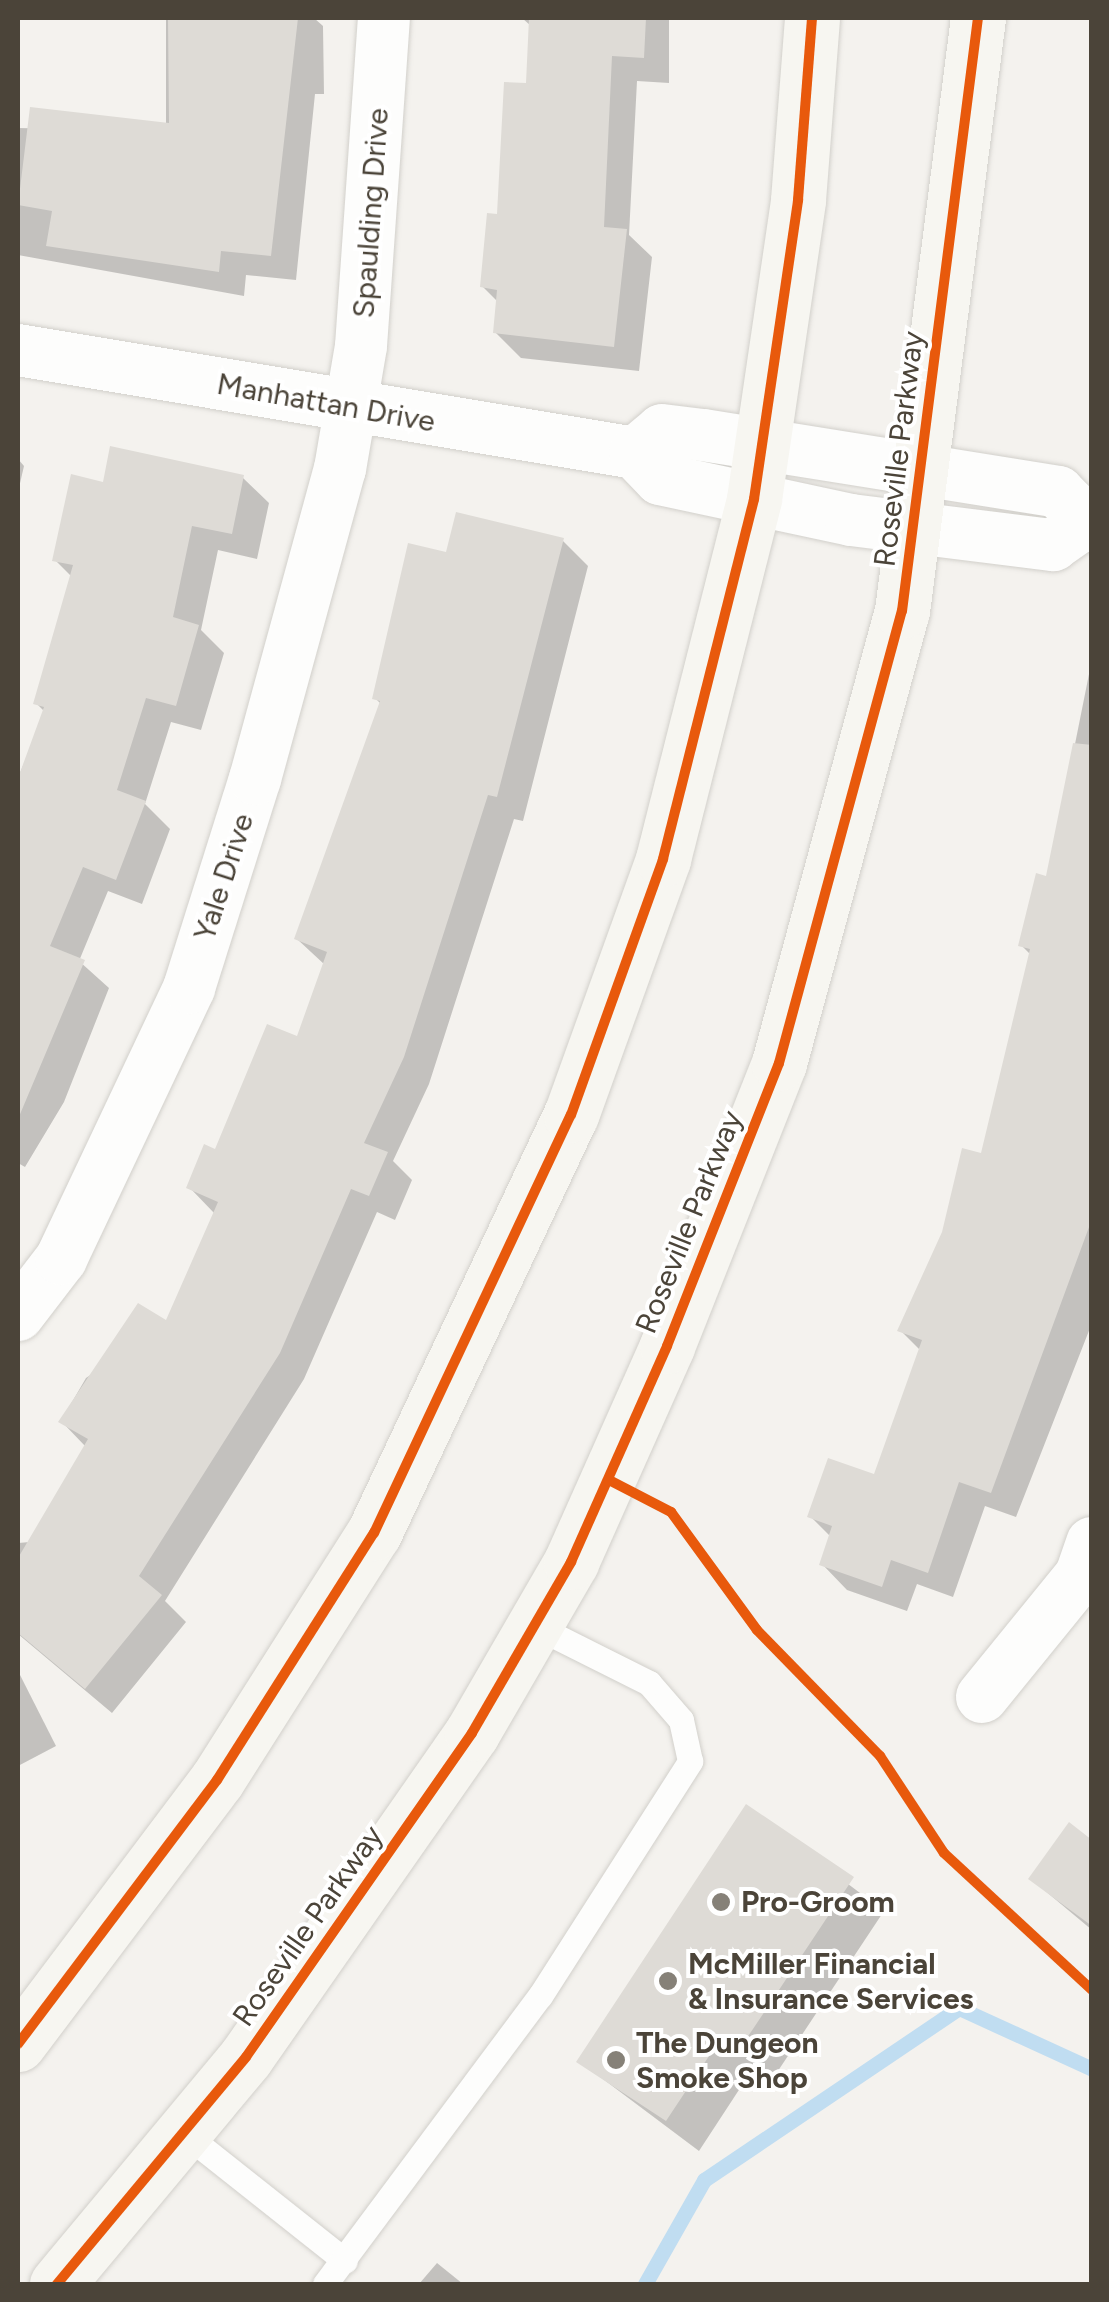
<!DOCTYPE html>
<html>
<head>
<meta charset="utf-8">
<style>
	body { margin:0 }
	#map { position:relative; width:1109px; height:2302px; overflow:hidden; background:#f4f2ee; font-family:Figtree,sans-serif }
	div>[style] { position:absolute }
	.shadow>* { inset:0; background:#0003 }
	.stream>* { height:15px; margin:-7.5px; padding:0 7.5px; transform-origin:7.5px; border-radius:7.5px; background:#c0ddf1 }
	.building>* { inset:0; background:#dedbd6 }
	.roads { filter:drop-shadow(0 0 2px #d2d0cb) drop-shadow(0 0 2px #d2d0cb) }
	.service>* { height:25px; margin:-12.5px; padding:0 12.5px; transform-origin:12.5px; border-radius:12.5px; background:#fdfdfc }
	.minor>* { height:52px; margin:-26px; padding:0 26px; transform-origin:26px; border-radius:26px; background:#fdfdfc }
	.secondary>* { height:55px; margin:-27.5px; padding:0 27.5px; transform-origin:27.5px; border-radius:27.5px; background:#f7f6f1 }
	.cycleway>* { height:10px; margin:-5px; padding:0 5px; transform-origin:5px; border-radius:5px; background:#e8590c }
	.dots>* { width:28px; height:28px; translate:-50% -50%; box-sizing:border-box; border:5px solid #fff; border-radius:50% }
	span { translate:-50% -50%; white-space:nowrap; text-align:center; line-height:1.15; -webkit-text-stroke:8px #fff; paint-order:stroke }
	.street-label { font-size:30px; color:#4b4439 }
	.poi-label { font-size:30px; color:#4b4439; font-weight:700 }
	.left { translate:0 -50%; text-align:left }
	.frame { position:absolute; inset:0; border:20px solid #4b4439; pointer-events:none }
</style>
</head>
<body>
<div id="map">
	<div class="shadow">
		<i style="clip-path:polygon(166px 18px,314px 18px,323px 26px,324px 94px,315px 94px,296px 280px,246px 275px,244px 296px,18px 255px,18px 128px,166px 131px)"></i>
		<i style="clip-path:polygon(522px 18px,669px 18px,669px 83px,637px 81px,629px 235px,652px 257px,639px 371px,521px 358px,495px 332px,499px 303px,482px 286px,528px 86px,531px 26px)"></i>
		<i style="clip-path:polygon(18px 459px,24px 466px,18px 492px)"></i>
		<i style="clip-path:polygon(243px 478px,269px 503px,257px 559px,218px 550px,201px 630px,224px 653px,201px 730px,171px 722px,145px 804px,170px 829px,142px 904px,108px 891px,79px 961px,109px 988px,64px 1102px,25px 1167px,18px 1163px,18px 778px,45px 712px,36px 703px,72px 577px,55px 560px,104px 485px)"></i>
		<i style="clip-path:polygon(562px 540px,588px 566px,523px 821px,514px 819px,429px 1084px,393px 1161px,412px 1180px,395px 1220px,377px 1212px,304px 1379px,165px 1601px,186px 1622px,112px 1713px,18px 1634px,18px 1543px,30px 1542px,86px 1447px,61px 1421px,86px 1378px,167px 1324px,215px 1214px,189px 1187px,299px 1040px,325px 965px,297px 939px,382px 705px,375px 698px,448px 555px)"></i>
		<i style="clip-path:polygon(1092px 659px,1092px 1323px,1016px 1517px,985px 1506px,953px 1597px,917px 1584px,907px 1611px,847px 1590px,822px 1564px,831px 1537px,810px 1516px,876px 1478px,921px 1351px,900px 1330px,983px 1156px,1031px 955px,1021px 945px,1048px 879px)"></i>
		<i style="clip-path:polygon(18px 1671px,56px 1746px,18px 1766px)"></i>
		<i style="clip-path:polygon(747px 1808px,884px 1911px,768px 2086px,750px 2073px,699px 2151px,579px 2061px)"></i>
		<i style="clip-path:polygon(1092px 1843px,1092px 1930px,1031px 1879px)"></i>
		<i style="clip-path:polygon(437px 2263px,463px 2284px,419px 2284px)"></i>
	</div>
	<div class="stream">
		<i style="left:645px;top:2284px;width:120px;rotate:-60.4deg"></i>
		<i style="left:704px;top:2180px;width:308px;rotate:-34deg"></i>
		<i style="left:959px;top:2008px;width:146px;rotate:24.6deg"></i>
	</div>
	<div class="building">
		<i style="clip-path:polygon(168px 18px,298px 18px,271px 256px,221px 251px,219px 272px,46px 246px,52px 211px,18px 205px,30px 107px,169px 123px)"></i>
		<i style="clip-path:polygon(529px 18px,646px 18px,644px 58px,612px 56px,604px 227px,627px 229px,614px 347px,493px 333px,497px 290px,480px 287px,487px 213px,497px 214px,504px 82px,526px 83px)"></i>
		<i style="clip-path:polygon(110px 446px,244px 475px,232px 534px,192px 526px,173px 617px,199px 625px,176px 706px,146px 698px,117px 790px,146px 801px,116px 880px,83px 867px,50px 946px,85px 960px,18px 1119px,18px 778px,44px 707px,33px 704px,73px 565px,52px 561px,71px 474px,103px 482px)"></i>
		<i style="clip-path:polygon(456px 512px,564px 538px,497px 797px,488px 795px,404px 1057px,364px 1143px,388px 1152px,369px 1196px,351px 1189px,280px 1353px,139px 1576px,162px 1595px,85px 1689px,18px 1633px,18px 1558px,88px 1439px,58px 1422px,138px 1303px,166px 1320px,218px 1202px,186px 1188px,204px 1144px,215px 1149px,267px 1024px,297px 1036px,327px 952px,294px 939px,380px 701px,372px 699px,408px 543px,446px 552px)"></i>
		<i style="clip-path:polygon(1073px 743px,1092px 745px,1092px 1219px,991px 1493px,959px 1482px,928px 1573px,891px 1560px,882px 1587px,819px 1565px,832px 1526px,807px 1517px,828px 1458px,874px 1474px,922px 1340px,897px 1331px,942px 1232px,962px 1148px,981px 1153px,1030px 949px,1018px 946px,1036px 873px,1046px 876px)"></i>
		<i style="clip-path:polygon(746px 1804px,854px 1877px,735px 2056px,717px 2044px,666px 2121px,576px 2062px)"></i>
		<i style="clip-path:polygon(1069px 1822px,1092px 1840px,1092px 1926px,1028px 1879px)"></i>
	</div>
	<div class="roads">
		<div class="service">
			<i style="left:185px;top:2134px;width:204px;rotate:38.4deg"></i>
			<i style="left:325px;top:2284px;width:359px;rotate:-53.3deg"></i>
			<i style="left:540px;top:1996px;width:279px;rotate:-57.4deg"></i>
			<i style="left:690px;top:1761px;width:42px;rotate:-102.4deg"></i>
			<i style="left:681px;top:1720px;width:49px;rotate:-130.9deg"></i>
			<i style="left:649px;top:1683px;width:125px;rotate:-153.4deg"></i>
		</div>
		<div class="minor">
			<i style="left:18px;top:350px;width:626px;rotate:9.48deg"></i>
			<i style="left:635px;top:453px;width:36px;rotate:46deg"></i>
			<i style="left:660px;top:479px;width:195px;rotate:12.1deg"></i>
			<i style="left:851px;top:520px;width:204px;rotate:7.1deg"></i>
			<i style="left:1053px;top:545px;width:35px;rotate:-35deg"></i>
			<i style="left:635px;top:453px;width:35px;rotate:-40deg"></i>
			<i style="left:662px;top:430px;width:41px;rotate:7deg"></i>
			<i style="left:703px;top:435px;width:360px;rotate:9.1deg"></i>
			<i style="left:1058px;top:492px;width:48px;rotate:45deg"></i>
			<i style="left:18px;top:1315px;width:71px;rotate:-52.5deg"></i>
			<i style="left:61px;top:1259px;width:300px;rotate:-64.7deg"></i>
			<i style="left:189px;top:988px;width:219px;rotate:-72.5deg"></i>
			<i style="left:255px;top:779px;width:321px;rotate:-74.7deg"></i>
			<i style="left:340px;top:469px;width:125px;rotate:-80.3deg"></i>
			<i style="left:361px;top:346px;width:329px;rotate:-86deg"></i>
			<i style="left:982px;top:1697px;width:157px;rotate:-50.9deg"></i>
			<i style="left:1081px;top:1575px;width:34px;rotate:-71deg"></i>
		</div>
		<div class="secondary">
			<i style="left:18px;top:2044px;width:331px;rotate:-53deg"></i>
			<i style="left:217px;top:1780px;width:293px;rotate:-57.6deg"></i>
			<i style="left:374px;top:1533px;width:462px;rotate:-64.8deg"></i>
			<i style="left:571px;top:1115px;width:272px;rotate:-70.2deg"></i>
			<i style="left:663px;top:859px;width:371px;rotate:-75.8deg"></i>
			<i style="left:754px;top:499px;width:302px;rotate:-81.6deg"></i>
			<i style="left:798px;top:200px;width:183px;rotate:-85.6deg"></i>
			<i style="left:57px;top:2284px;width:295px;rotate:-50.2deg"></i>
			<i style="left:246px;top:2057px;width:395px;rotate:-55.1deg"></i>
			<i style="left:472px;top:1733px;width:198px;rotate:-59.9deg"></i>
			<i style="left:571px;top:1562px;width:236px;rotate:-66deg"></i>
			<i style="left:667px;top:1346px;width:304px;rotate:-68.4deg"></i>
			<i style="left:779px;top:1063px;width:468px;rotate:-74.8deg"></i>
			<i style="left:902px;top:611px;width:598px;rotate:-82.7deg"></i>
		</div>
	</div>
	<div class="cycleway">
		<i style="left:611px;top:1481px;width:68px;rotate:27.3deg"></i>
		<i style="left:671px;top:1512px;width:146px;rotate:53.9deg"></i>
		<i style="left:757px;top:1630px;width:176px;rotate:45.7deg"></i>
		<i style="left:880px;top:1756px;width:116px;rotate:56.6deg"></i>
		<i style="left:944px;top:1853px;width:202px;rotate:42.8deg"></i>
		<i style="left:18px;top:2044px;width:331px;rotate:-53deg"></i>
		<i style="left:217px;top:1780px;width:293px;rotate:-57.6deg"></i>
		<i style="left:374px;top:1533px;width:462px;rotate:-64.8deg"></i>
		<i style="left:571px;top:1115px;width:272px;rotate:-70.2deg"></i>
		<i style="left:663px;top:859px;width:371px;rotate:-75.8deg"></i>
		<i style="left:754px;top:499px;width:302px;rotate:-81.6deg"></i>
		<i style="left:798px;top:200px;width:183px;rotate:-85.6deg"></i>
		<i style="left:57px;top:2284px;width:295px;rotate:-50.2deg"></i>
		<i style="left:246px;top:2057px;width:395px;rotate:-55.1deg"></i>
		<i style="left:472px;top:1733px;width:198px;rotate:-59.9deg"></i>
		<i style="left:571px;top:1562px;width:236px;rotate:-66deg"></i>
		<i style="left:667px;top:1346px;width:304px;rotate:-68.4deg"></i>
		<i style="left:779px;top:1063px;width:468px;rotate:-74.8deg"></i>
		<i style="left:902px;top:611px;width:598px;rotate:-82.7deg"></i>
	</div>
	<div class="dots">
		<i style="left:721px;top:1902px;background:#868178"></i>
		<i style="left:668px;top:1981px;background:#868178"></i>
		<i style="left:616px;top:2060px;background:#868178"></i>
	</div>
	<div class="street-label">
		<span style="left:371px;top:213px;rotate:-86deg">Spaulding Drive</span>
		<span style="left:326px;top:403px;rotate:10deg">Manhattan Drive</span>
		<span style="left:899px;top:449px;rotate:-83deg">Roseville Parkway</span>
		<span style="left:224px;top:877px;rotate:-72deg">Yale Drive</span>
		<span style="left:689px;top:1222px;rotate:-68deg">Roseville Parkway</span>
		<span style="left:308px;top:1926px;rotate:-55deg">Roseville Parkway</span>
	</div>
	<div class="poi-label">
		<span class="left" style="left:741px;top:1902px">Pro-Groom</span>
		<span class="left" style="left:688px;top:1981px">McMiller Financial<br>&amp; Insurance Services</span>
		<span class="left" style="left:636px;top:2060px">The Dungeon<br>Smoke Shop</span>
	</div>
	<div class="frame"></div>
</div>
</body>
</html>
